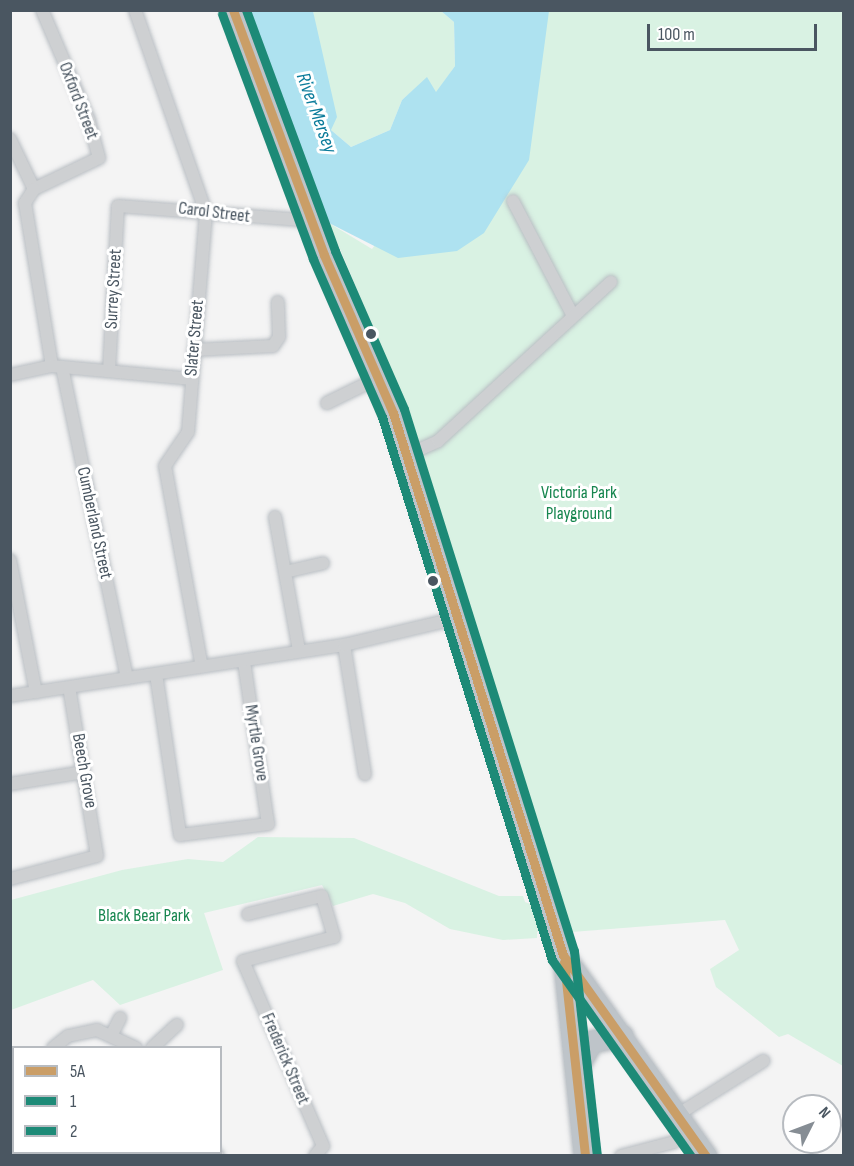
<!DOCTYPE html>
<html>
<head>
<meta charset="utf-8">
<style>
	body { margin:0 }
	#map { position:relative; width:854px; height:1166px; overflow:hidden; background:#f4f4f4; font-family:"Sofia Sans Condensed",sans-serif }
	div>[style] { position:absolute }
	.green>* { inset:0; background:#d9f2e3 }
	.water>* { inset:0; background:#aee2f0 }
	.roads { filter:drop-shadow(0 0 2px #b9bec3) drop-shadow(0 0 2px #b9bec3) }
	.street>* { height:12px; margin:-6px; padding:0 6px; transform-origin:6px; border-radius:6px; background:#ced0d2 }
	.highway>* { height:22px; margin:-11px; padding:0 11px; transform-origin:11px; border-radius:11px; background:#bec4c9 }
	.bus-1>* { height:9px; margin:-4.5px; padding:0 4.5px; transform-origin:4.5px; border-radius:4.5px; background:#ca9e67 }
	.bus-2>* { height:9px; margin:-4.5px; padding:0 4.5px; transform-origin:4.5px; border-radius:4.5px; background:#1d8a77 }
	.bus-3>* { height:9px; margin:-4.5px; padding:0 4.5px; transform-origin:4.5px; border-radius:4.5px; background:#1d8a77 }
	.dots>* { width:16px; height:16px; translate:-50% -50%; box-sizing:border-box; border:3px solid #fff; border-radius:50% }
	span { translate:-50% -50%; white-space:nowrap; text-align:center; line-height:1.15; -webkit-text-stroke:6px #fff; paint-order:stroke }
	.street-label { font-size:18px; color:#4a5661 }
	.park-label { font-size:18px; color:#17864f }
	.water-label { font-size:20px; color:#0c7c9b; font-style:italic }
	.frame { position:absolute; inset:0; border:12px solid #4a5661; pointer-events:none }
	.legend { position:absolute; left:12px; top:1046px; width:210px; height:108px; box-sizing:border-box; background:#fff; border:2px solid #b7bbc0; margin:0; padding:8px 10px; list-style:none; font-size:18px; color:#4a5661 }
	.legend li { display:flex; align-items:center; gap:12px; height:30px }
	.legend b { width:30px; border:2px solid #b7bbc0 }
	.north { position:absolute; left:782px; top:1094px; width:60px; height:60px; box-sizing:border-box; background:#fff; border:2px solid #b7bbc0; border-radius:50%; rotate:48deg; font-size:16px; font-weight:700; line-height:24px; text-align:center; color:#4a5661 }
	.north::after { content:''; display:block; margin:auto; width:21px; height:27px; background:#868d94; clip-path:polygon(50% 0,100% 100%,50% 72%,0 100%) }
	.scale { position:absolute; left:647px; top:24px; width:170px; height:27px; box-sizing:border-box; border:3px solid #4a5661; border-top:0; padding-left:8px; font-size:18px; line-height:21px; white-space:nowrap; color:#4a5661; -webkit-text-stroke:4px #fff; paint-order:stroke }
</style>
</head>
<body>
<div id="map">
	<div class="green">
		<i style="clip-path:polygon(313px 11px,441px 11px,454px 22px,455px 66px,436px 93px,427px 78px,402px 100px,390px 130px,351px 147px,331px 130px)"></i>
		<i style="clip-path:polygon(548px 11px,843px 11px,843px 1066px,788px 1034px,779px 1037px,716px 987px,710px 969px,739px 950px,725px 920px,572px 932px,568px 922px,537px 932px,537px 938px,503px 940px,450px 929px,405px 903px,373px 894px,333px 906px,322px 885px,204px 913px,223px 970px,120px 1005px,93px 980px,11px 1010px,11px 900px,122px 870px,188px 859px,223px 862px,258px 837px,354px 838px,499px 896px,523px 896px,525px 902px,566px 917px,412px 419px,329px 223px,372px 249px)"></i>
	</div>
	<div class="water">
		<i style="clip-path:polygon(251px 11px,313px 11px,337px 117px,331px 130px,351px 147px,390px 130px,402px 100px,427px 77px,436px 92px,455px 66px,454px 22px,441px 11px,549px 11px,529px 160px,484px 233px,457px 251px,398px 258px,329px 223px)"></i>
	</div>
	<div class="roads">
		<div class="street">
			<i style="left:135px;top:10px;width:215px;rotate:70.7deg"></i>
			<i style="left:206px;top:213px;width:220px;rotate:94.7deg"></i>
			<i style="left:188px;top:432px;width:41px;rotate:124.1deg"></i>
			<i style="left:165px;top:466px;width:204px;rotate:79.6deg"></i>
			<i style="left:10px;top:139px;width:55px;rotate:64.4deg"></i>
			<i style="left:34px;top:189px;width:72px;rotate:-25.5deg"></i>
			<i style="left:99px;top:158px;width:39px;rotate:-105deg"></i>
			<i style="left:89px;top:120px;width:120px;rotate:-113.1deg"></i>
			<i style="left:34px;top:189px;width:17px;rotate:123deg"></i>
			<i style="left:25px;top:203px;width:165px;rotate:80.6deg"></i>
			<i style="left:513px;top:201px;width:127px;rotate:62.4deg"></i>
			<i style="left:194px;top:350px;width:79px;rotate:-2.9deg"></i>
			<i style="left:273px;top:346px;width:11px;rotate:-56deg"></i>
			<i style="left:279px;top:337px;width:35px;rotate:-92deg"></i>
			<i style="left:62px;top:367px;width:318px;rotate:78.2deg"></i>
			<i style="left:109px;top:371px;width:165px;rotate:-86.9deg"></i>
			<i style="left:118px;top:206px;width:194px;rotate:4.4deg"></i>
			<i style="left:10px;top:375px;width:43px;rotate:-12.1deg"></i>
			<i style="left:52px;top:366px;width:141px;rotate:5.3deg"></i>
			<i style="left:327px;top:403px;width:57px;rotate:-26.1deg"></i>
			<i style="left:407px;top:455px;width:34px;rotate:-24deg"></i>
			<i style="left:438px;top:441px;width:235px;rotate:-42.6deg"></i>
			<i style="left:275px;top:517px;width:136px;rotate:79.8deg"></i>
			<i style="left:10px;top:560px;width:135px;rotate:78.9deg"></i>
			<i style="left:285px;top:572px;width:39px;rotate:-13deg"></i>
			<i style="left:344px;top:645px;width:131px;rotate:80.8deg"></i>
			<i style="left:156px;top:674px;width:163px;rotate:81.5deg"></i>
			<i style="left:180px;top:835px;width:89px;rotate:-7.1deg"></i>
			<i style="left:268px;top:824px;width:164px;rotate:-98.4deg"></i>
			<i style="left:10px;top:696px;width:338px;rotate:-8.7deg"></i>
			<i style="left:344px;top:645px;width:117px;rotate:-13.3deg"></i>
			<i style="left:10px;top:784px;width:75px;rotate:-9.2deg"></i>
			<i style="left:10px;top:879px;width:90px;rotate:-14.8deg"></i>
			<i style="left:97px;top:856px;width:171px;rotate:-99.4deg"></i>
			<i style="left:248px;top:914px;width:76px;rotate:-13.7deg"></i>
			<i style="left:322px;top:896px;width:43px;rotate:73.7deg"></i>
			<i style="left:334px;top:937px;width:94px;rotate:165.2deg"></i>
			<i style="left:243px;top:961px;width:202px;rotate:66.6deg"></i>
			<i style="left:323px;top:1146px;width:13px;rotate:129deg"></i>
			<i style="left:112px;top:1034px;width:18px;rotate:-63deg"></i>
			<i style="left:53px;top:1048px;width:19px;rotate:-39deg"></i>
			<i style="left:68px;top:1036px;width:30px;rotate:-12deg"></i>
			<i style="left:97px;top:1030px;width:43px;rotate:24.8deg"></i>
			<i style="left:152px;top:1048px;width:34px;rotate:-43deg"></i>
			<i style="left:677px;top:1115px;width:102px;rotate:-32.1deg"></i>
			<i style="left:215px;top:1152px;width:5px;rotate:53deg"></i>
			<i style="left:173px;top:1156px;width:5px;rotate:-53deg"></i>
			<i style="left:621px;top:1156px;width:55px;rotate:-14.8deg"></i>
		</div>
		<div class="highway">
			<i style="left:233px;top:10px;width:261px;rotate:69.6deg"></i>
			<i style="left:324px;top:255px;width:172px;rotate:66.4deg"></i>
			<i style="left:393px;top:413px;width:568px;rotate:72.59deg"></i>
			<i style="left:563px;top:955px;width:247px;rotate:54.6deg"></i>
			<i style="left:565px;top:965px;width:192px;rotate:84deg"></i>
			<i style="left:577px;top:1069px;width:31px;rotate:-61deg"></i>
			<i style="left:592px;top:1042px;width:31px;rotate:-11deg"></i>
		</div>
	</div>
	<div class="bus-1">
		<i style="left:233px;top:10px;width:261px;rotate:69.6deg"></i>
		<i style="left:324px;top:255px;width:172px;rotate:66.4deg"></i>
		<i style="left:393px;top:413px;width:568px;rotate:72.59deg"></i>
		<i style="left:563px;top:955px;width:247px;rotate:54.6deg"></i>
		<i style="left:564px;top:962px;width:195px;rotate:83.8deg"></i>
	</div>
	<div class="bus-2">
		<i style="left:222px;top:14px;width:261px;rotate:69.6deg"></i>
		<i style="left:313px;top:259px;width:172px;rotate:66.4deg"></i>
		<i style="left:382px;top:417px;width:569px;rotate:72.62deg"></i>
		<i style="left:552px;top:960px;width:240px;rotate:54.7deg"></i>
	</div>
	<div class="bus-3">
		<i style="left:246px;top:10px;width:257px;rotate:69.7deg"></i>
		<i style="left:335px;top:251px;width:172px;rotate:66.4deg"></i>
		<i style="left:404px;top:409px;width:568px;rotate:72.59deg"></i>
		<i style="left:574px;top:951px;width:205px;rotate:83.6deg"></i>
	</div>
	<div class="dots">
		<i style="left:371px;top:334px;background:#4a5661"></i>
		<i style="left:433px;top:581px;background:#4a5661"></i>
	</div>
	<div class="street-label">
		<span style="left:78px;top:101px;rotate:69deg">Oxford Street</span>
		<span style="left:214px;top:213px;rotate:7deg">Carol Street</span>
		<span style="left:114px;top:289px;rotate:-87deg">Surrey Street</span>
		<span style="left:195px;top:338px;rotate:-85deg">Slater Street</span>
		<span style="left:94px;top:523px;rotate:78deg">Cumberland Street</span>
		<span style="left:256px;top:743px;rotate:81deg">Myrtle Grove</span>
		<span style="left:84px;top:771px;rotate:80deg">Beech Grove</span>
		<span style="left:285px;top:1059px;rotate:67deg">Frederick Street</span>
	</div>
	<div class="park-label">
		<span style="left:579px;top:504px">Victoria Park<br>Playground</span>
		<span style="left:144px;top:916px">Black Bear Park</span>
	</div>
	<div class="water-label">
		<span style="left:316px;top:113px;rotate:70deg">River Mersey</span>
	</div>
	<div class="frame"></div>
	<ul class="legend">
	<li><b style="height:8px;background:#ca9e67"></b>5A</li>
	<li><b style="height:8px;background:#1d8a77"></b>1</li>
	<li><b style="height:8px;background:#1d8a77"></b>2</li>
	</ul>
	<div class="north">N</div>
	<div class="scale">100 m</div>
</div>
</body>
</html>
